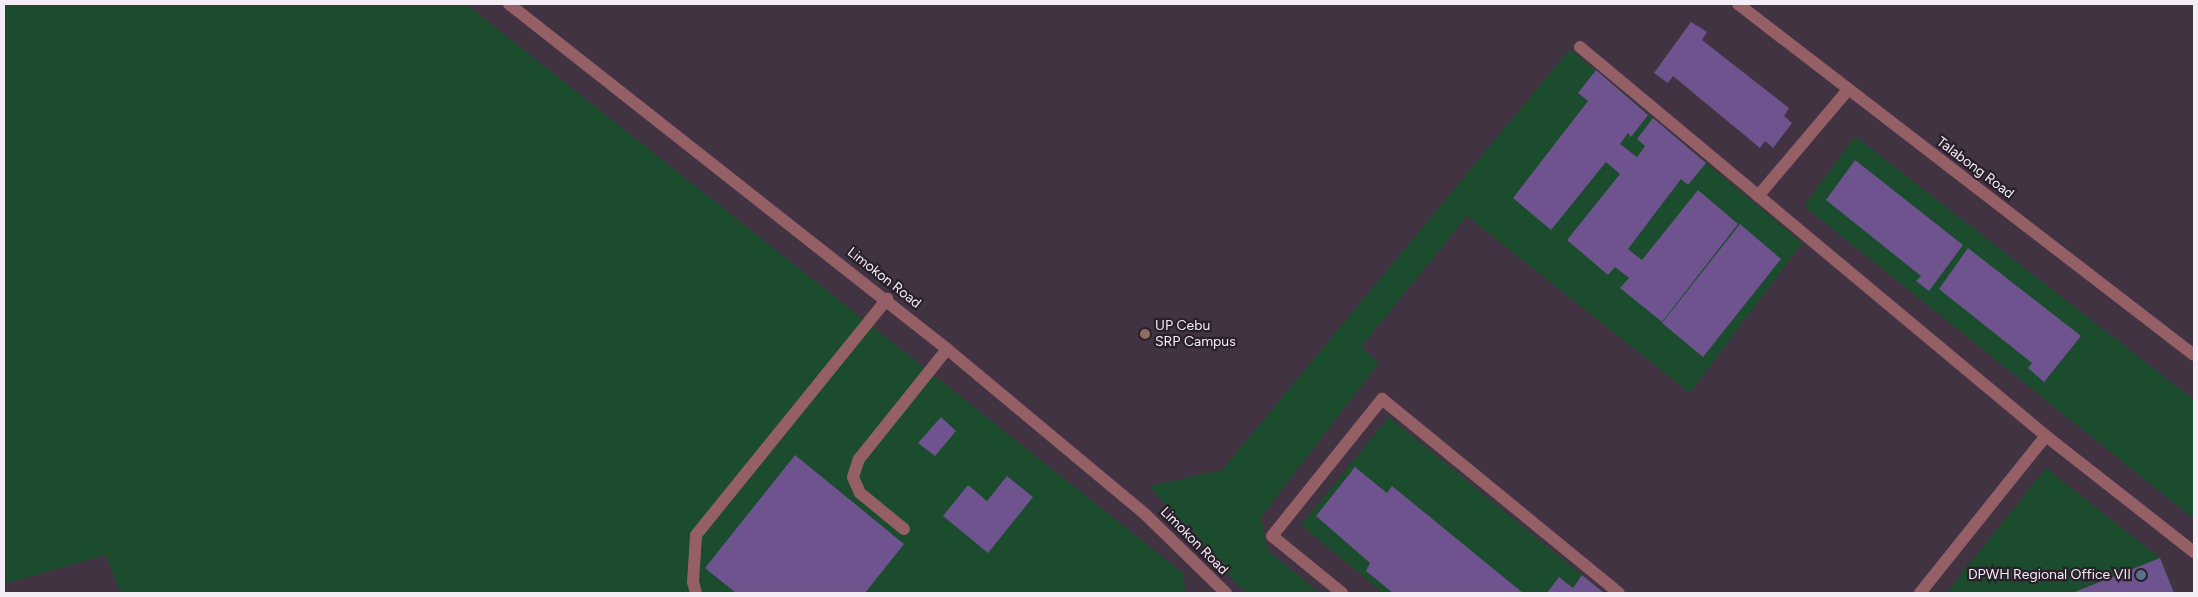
<!DOCTYPE html>
<html>
<head>
<meta charset="utf-8">
<style>
	body { margin:0 }
	#map { position:relative; width:2198px; height:597px; overflow:hidden; background:#342935; font-family:Figtree,sans-serif }
	div>[style] { position:absolute }
	.built>* { inset:0; background:#423343 }
	.green>* { inset:0; background:#1a4c2d }
	.building>* { inset:0; background:#6e538f }
	.minor>* { height:12px; margin:-6px; padding:0 6px; transform-origin:6px; border-radius:6px; background:#955f66 }
	.dots>* { width:14px; height:14px; translate:-50% -50%; box-sizing:border-box; border:2px solid #2a202b; border-radius:50% }
	span { translate:-50% -50%; white-space:nowrap; text-align:center; line-height:1.15; -webkit-text-stroke:4.5px #2a202b; paint-order:stroke }
	.street-label { font-size:14px; color:#f4edf5 }
	.poi-label { font-size:14px; color:#f4edf5 }
	.left { translate:0 -50%; text-align:left }
	.right { translate:-100% -50%; text-align:right }
	.frame { position:absolute; inset:0; border:5px solid #f4edf5; pointer-events:none }
</style>
</head>
<body>
<div id="map">
	<div class="built">
		<i style="clip-path:polygon(4px 4px,2194px 4px,2194px 593px,4px 593px)"></i>
	</div>
	<div class="green">
		<i style="clip-path:polygon(4px 4px,466px 4px,1183px 573px,1186px 593px,120px 593px,106px 555px,4px 584px)"></i>
		<i style="clip-path:polygon(1570px 49px,1802px 243px,1690px 393px,1467px 216px,1361px 347px,1379px 363px,1261px 517px,1268px 551px,1320px 593px,1248px 593px,1238px 585px,1149px 486px,1222px 470px)"></i>
		<i style="clip-path:polygon(1855px 136px,2194px 400px,2194px 519px,1804px 206px)"></i>
		<i style="clip-path:polygon(1389px 417px,1604px 593px,1383px 593px,1301px 525px)"></i>
		<i style="clip-path:polygon(2046px 468px,2160px 558px,2174px 593px,1946px 593px)"></i>
	</div>
	<div class="building">
		<i style="clip-path:polygon(1691px 22px,1707px 32px,1702px 40px,1789px 108px,1784px 116px,1792px 123px,1773px 148px,1765px 141px,1760px 148px,1673px 76px,1668px 83px,1654px 73px)"></i>
		<i style="clip-path:polygon(1596px 70px,1648px 115px,1631px 137px,1628px 133px,1620px 144px,1637px 157px,1645px 146px,1637px 139px,1653px 118px,1706px 163px,1688px 185px,1681px 179px,1628px 249px,1642px 260px,1698px 190px,1738px 224px,1662px 322px,1620px 288px,1629px 278px,1615px 267px,1608px 275px,1567px 240px,1620px 174px,1606px 162px,1551px 230px,1513px 198px,1588px 101px,1578px 93px)"></i>
		<i style="clip-path:polygon(1855px 160px,1963px 245px,1929px 291px,1916px 281px,1921px 276px,1826px 200px)"></i>
		<i style="clip-path:polygon(1740px 224px,1781px 259px,1703px 357px,1662px 323px)"></i>
		<i style="clip-path:polygon(1968px 248px,2081px 336px,2044px 382px,2028px 368px,2032px 363px,1939px 289px)"></i>
		<i style="clip-path:polygon(941px 417px,956px 431px,935px 456px,918px 443px)"></i>
		<i style="clip-path:polygon(795px 455px,904px 544px,865px 593px,736px 593px,705px 568px)"></i>
		<i style="clip-path:polygon(1355px 467px,1387px 493px,1392px 486px,1523px 593px,1393px 593px,1366px 571px,1370px 563px,1316px 516px)"></i>
		<i style="clip-path:polygon(1007px 476px,1033px 497px,988px 553px,943px 516px,968px 485px,987px 501px)"></i>
		<i style="clip-path:polygon(2160px 558px,2174px 593px,2072px 593px)"></i>
		<i style="clip-path:polygon(1582px 575px,1604px 593px,1547px 593px,1559px 577px,1573px 588px)"></i>
	</div>
	<div class="minor">
		<i style="left:509px;top:4px;width:558px;rotate:38.23deg"></i>
		<i style="left:947px;top:349px;width:259px;rotate:39.8deg"></i>
		<i style="left:1146px;top:515px;width:112px;rotate:44.3deg"></i>
		<i style="left:1738px;top:4px;width:575px;rotate:37.59deg"></i>
		<i style="left:1580px;top:47px;width:607px;rotate:39.85deg"></i>
		<i style="left:2046px;top:436px;width:188px;rotate:38.1deg"></i>
		<i style="left:1758px;top:196px;width:139px;rotate:-49.7deg"></i>
		<i style="left:904px;top:529px;width:57px;rotate:-140.7deg"></i>
		<i style="left:860px;top:493px;width:17px;rotate:-114deg"></i>
		<i style="left:853px;top:477px;width:19px;rotate:-72deg"></i>
		<i style="left:859px;top:459px;width:141px;rotate:-51.3deg"></i>
		<i style="left:696px;top:593px;width:11px;rotate:-105deg"></i>
		<i style="left:693px;top:582px;width:47px;rotate:-86.3deg"></i>
		<i style="left:696px;top:535px;width:304px;rotate:-51deg"></i>
		<i style="left:1342px;top:593px;width:90px;rotate:-140.8deg"></i>
		<i style="left:1272px;top:536px;width:176px;rotate:-51.2deg"></i>
		<i style="left:1382px;top:399px;width:306px;rotate:39.3deg"></i>
		<i style="left:1920px;top:593px;width:201px;rotate:-51.3deg"></i>
	</div>
	<div class="dots">
		<i style="left:1145px;top:334px;background:#8d6e63"></i>
		<i style="left:2141px;top:575px;background:#5c6f8a"></i>
	</div>
	<div class="street-label">
		<span style="left:1975px;top:168px;rotate:37deg">Talabong Road</span>
		<span style="left:884px;top:278px;rotate:38deg">Limokon Road</span>
		<span style="left:1194px;top:541px;rotate:45deg">Limokon Road</span>
	</div>
	<div class="poi-label">
		<span class="left" style="left:1155px;top:334px">UP Cebu<br>SRP Campus</span>
		<span class="right" style="left:2131px;top:575px">DPWH Regional Office VII</span>
	</div>
	<div class="frame"></div>
</div>
</body>
</html>
